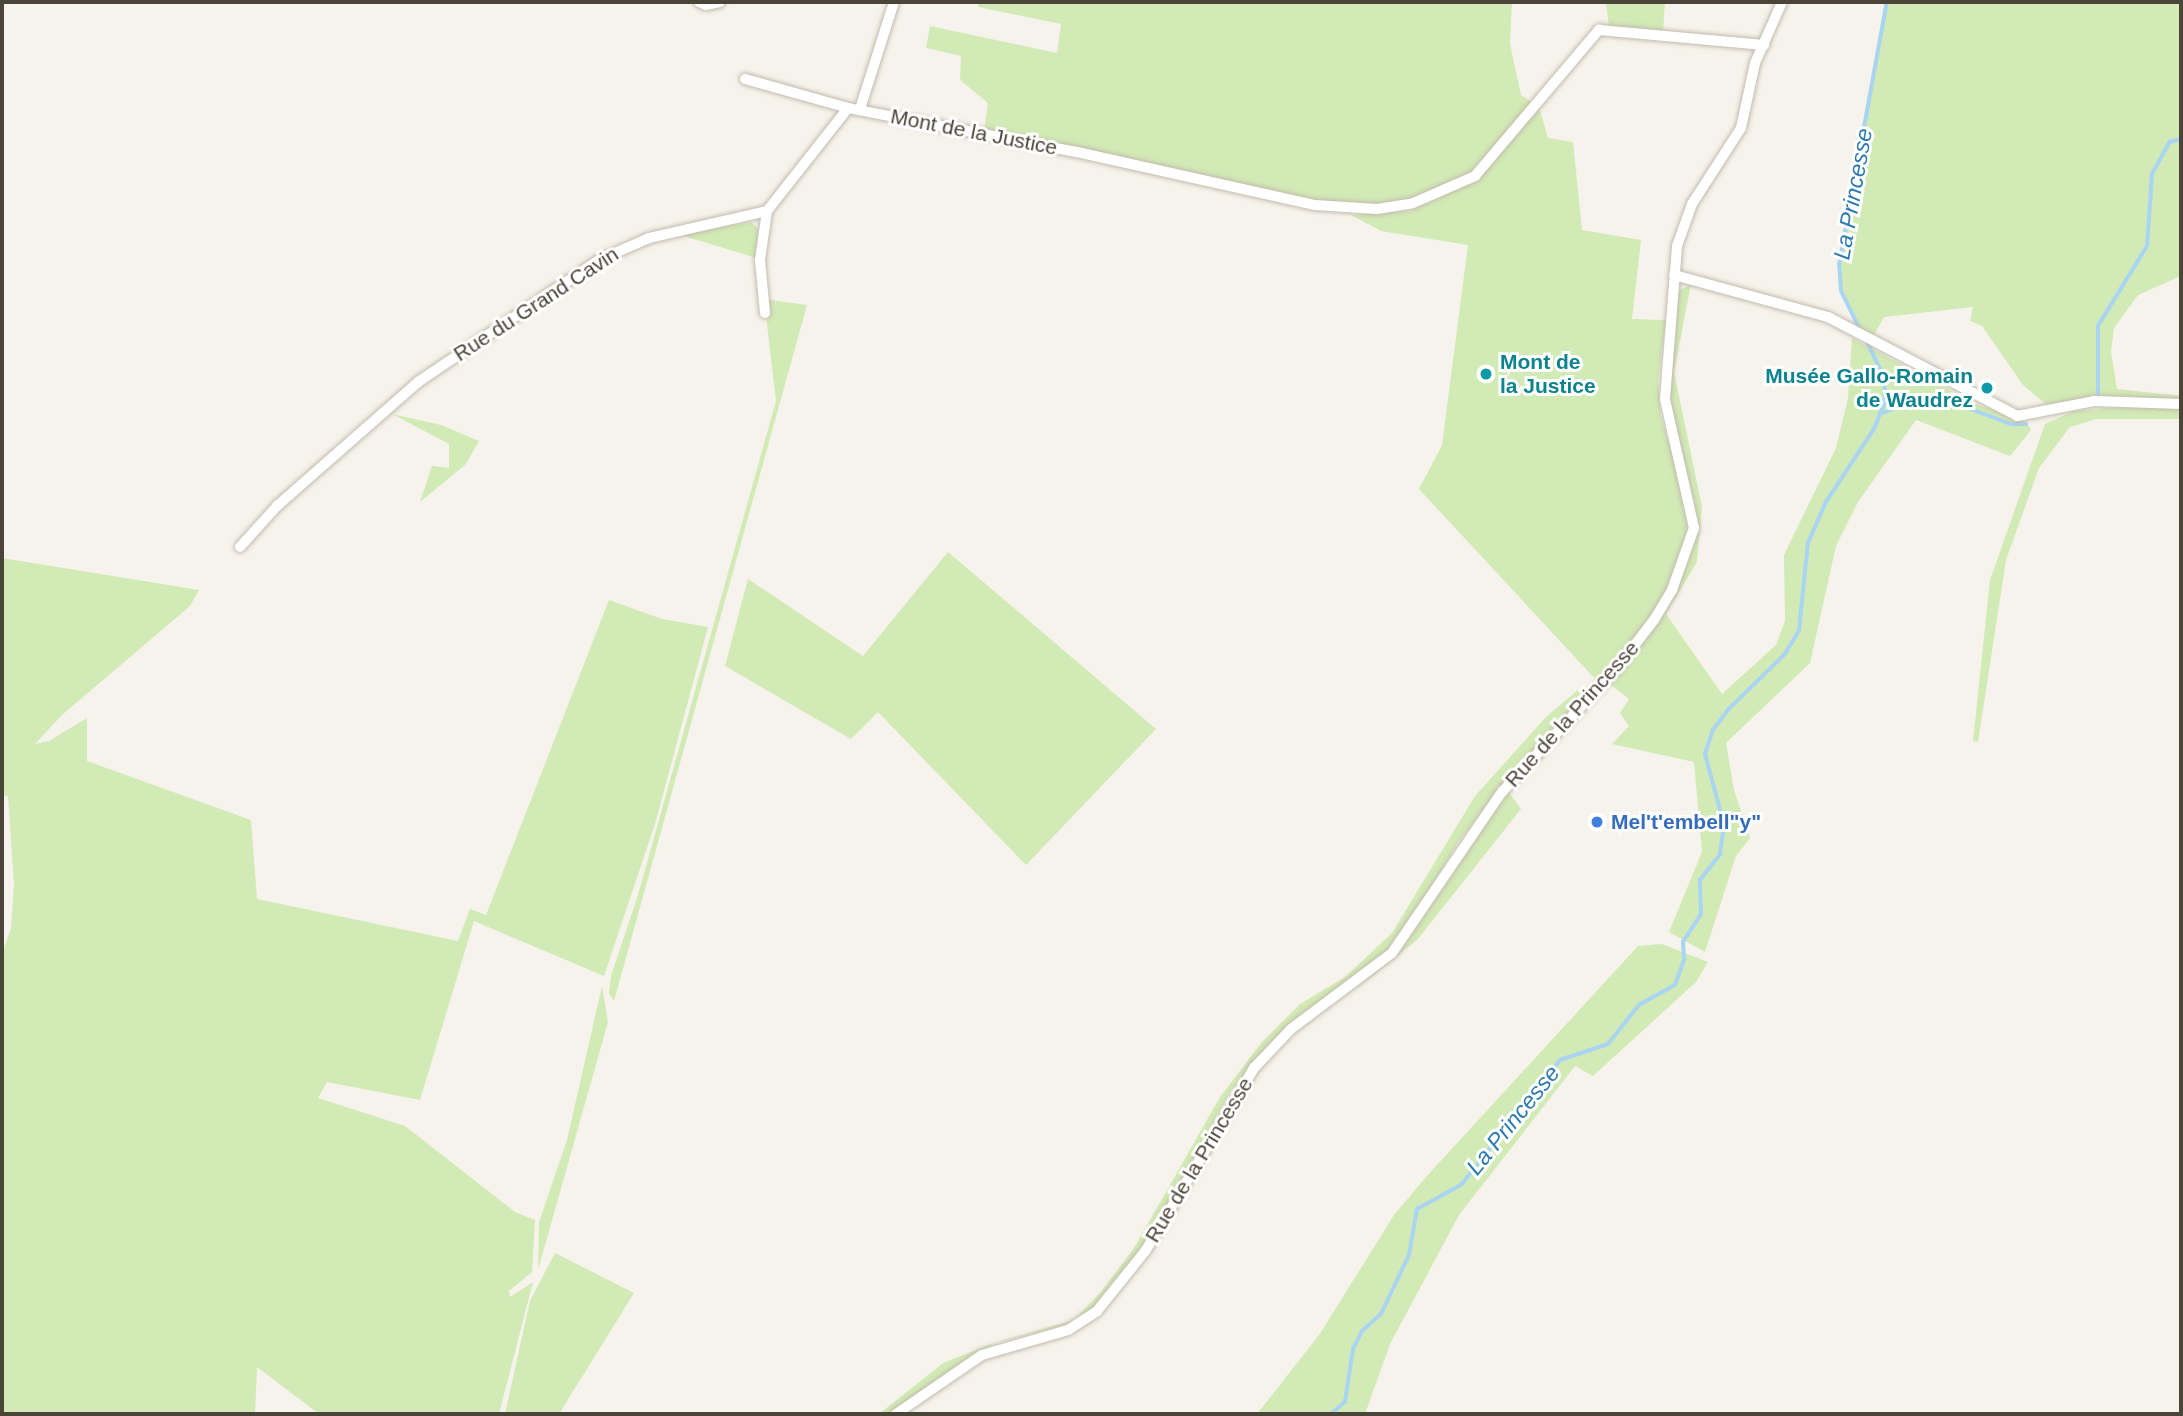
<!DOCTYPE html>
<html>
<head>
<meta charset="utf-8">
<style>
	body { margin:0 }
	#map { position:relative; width:2183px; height:1416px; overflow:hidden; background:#f6f3ec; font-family:Arial,sans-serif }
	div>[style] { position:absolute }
	.green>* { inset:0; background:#d2eab5 }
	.stream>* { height:3.5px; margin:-1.75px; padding:0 1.75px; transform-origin:1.75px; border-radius:1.75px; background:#a9d4f2 }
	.roads { filter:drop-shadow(0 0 2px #c2bbae) drop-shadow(0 0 2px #c2bbae) }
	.minor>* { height:10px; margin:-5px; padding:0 5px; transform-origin:5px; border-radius:5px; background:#fff }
	.dots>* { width:19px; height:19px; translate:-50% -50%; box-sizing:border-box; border:4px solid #fff; border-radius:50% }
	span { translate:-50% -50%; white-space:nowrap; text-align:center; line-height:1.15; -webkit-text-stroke:6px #fff; paint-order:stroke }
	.street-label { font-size:21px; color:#4b4439 }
	.culture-label { font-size:21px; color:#0d838f; font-weight:700 }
	.left { translate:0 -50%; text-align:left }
	.right { translate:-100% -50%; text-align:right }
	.shop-label { font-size:21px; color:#366cbe; font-weight:700 }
	.water-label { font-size:23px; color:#2e7ab2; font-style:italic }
	.frame { position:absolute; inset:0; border:4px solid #4b4439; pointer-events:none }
</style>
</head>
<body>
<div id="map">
	<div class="green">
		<i style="clip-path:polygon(979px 2px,1512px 2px,1510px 44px,1521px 95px,1539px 107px,1548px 138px,1573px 142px,1582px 230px,1641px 240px,1632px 319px,1666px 320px,1658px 382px,1661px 417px,1687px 503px,1687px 534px,1682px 567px,1638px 638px,1570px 713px,1518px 765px,1459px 841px,1395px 946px,1253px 1064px,1231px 1091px,1147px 1240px,1107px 1296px,1081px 1321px,994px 1343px,888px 1414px,879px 1414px,943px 1363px,994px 1343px,1074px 1320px,1101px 1292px,1134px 1248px,1220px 1097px,1262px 1042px,1300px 1004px,1345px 977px,1392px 933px,1475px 796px,1546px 717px,1578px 690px,1598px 682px,1419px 489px,1442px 445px,1468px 245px,1381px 231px,1351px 215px,1410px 211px,1481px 179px,1485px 166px,1428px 194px,1381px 207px,1340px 205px,984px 130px,988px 103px,960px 80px,961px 56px,926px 48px,930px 26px,1057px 53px,1061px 24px,978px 7px)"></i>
		<i style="clip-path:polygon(1606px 2px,1665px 2px,1663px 32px,1609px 26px)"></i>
		<i style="clip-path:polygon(1887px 2px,2181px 2px,2181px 276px,2138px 295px,2114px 328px,2111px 352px,2117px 389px,2181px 396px,2181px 402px,2124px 396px,2049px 407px,2023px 385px,1982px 326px,1970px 321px,1973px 307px,1884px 317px,1873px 337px,1859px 331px,1840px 287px,1841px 263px)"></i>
		<i style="clip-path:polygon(751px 222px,758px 229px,757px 258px,680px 235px)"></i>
		<i style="clip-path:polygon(1691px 284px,1674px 372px,1702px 507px,1697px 562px,1666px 614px,1722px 694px,1776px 645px,1785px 621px,1784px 555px,1836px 448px,1848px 398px,1852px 338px,1976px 404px,2027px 422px,2031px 430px,2010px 456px,1916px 420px,1858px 502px,1836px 546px,1810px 663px,1726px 743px,1734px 790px,1750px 838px,1736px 856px,1705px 952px,1669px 932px,1702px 852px,1694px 762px,1612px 744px,1629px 726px,1620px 713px,1629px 699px,1610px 684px,1650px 632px,1694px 532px,1695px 505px,1667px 390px,1675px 293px)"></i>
		<i style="clip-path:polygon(764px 299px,807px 305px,614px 1001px,609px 993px,611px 976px,638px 895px,776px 401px)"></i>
		<i style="clip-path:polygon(2132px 406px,2181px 409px,2181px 419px,2096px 419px,2070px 427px,2039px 468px,2006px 560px,1978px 742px,1973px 741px,1990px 580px,2045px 424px,2074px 411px)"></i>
		<i style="clip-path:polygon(392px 414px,441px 425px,479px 441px,466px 464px,420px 502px,432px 466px,449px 468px,449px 444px)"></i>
		<i style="clip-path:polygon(948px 552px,1156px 729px,1026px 865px,878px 712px,851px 739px,725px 666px,748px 579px,863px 656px)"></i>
		<i style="clip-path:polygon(2px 558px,199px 590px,190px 606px,62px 715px,35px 744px,49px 741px,87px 718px,87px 761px,251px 820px,257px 899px,458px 941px,470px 909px,486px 915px,609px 600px,662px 619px,708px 627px,655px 824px,604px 976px,474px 921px,420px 1100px,327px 1082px,318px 1098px,405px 1126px,515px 1212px,535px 1220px,532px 1272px,509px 1291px,510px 1297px,533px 1282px,499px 1414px,319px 1414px,257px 1367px,255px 1414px,2px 1414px,2px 954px,11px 928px,14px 885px,8px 796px,2px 795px)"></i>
		<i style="clip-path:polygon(1508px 791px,1521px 809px,1417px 940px,1356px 989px,1408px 940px)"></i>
		<i style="clip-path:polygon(1662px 944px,1708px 962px,1696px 982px,1593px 1076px,1575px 1066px,1459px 1215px,1390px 1344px,1365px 1414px,1257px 1414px,1319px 1335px,1394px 1215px,1426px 1177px,1638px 946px)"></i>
		<i style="clip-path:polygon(602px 986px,608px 1022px,538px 1270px,539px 1222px,567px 1140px)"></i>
		<i style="clip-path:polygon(555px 1253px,634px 1293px,559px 1414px,505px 1414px,530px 1301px)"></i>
	</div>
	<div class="stream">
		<i style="left:1860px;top:330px;width:43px;rotate:-116deg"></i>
		<i style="left:1841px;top:291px;width:26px;rotate:-94deg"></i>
		<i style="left:1839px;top:265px;width:267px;rotate:-79.7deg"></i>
		<i style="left:2098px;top:397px;width:71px;rotate:-90deg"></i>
		<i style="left:2098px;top:326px;width:94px;rotate:-58.5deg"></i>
		<i style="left:2147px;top:246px;width:72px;rotate:-86deg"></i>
		<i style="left:2152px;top:174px;width:37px;rotate:-61deg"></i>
		<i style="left:2170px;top:142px;width:11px;rotate:-15deg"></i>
		<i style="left:1883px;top:413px;width:39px;rotate:-23deg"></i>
		<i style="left:1919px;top:398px;width:20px;rotate:-3deg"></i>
		<i style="left:1939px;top:397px;width:77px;rotate:20.6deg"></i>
		<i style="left:2011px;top:424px;width:15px"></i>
		<i style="left:1331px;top:1414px;width:18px;rotate:-41deg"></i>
		<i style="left:1345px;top:1402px;width:54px;rotate:-81.4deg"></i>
		<i style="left:1353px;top:1349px;width:20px;rotate:-63deg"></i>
		<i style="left:1362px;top:1331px;width:25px;rotate:-42deg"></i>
		<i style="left:1381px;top:1314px;width:65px;rotate:-64.6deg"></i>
		<i style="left:1409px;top:1255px;width:47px;rotate:-80.1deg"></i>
		<i style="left:1417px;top:1209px;width:50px;rotate:-28.6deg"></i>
		<i style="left:1461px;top:1185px;width:159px;rotate:-51.6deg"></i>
		<i style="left:1560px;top:1060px;width:51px;rotate:-18.4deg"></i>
		<i style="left:1608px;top:1044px;width:50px;rotate:-51.5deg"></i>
		<i style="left:1639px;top:1005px;width:41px;rotate:-29.1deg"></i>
		<i style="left:1675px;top:985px;width:27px;rotate:-70deg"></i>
		<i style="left:1684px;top:960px;width:18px;rotate:-93deg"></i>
		<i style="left:1683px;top:942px;width:33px;rotate:-57deg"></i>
		<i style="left:1701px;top:914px;width:34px;rotate:-92deg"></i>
		<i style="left:1700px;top:880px;width:33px;rotate:-52deg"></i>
		<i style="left:1720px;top:854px;width:29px;rotate:-82deg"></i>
		<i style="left:1724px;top:825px;width:73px;rotate:-105deg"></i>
		<i style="left:1705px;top:754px;width:25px;rotate:-72deg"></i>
		<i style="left:1713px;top:730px;width:26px;rotate:-53deg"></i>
		<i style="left:1729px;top:709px;width:78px;rotate:-44.5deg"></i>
		<i style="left:1785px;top:654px;width:27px;rotate:-59deg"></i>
		<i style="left:1799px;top:631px;width:88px;rotate:-84.2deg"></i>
		<i style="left:1808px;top:543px;width:45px;rotate:-66.3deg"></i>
		<i style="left:1826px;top:502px;width:87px;rotate:-56.7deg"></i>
		<i style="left:1874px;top:429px;width:29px;rotate:-68deg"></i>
		<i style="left:1885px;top:402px;width:24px;rotate:-92deg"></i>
		<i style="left:1884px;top:378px;width:42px;rotate:-115.3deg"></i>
	</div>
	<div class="roads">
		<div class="minor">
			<i style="left:699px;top:2px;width:8px;rotate:23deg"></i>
			<i style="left:706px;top:5px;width:14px;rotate:-12deg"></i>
			<i style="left:745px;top:79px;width:107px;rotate:15.7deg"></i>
			<i style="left:848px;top:108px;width:233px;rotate:10.9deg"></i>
			<i style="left:1077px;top:152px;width:244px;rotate:12.6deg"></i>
			<i style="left:1315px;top:205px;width:62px;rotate:3.7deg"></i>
			<i style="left:1377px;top:209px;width:36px;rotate:-9deg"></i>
			<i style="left:1413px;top:203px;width:68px;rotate:-23.5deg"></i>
			<i style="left:1475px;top:176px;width:192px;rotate:-49.7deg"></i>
			<i style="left:1599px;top:30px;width:166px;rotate:5.2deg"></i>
			<i style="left:860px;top:109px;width:112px;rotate:-72.4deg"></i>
			<i style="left:1674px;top:275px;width:160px;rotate:15.3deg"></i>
			<i style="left:1828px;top:317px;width:213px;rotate:27.6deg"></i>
			<i style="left:2017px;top:416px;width:78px;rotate:-11deg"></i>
			<i style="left:2094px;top:401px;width:87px;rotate:2deg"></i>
			<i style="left:765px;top:313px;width:53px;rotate:-95.4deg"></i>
			<i style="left:760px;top:260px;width:49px;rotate:-81.9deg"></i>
			<i style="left:767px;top:211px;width:131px;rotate:-51.8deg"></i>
			<i style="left:240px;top:547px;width:55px;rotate:-47.9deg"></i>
			<i style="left:277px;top:506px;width:188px;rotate:-41.3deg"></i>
			<i style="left:418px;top:382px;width:218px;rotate:-34deg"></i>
			<i style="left:599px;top:260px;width:55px;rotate:-23.7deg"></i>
			<i style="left:649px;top:238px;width:121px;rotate:-12.9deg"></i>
			<i style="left:896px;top:1414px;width:104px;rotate:-34.5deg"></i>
			<i style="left:982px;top:1355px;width:90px;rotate:-16.2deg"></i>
			<i style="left:1068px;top:1330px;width:35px;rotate:-33deg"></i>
			<i style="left:1097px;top:1311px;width:78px;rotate:-51.2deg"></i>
			<i style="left:1146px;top:1250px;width:212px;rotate:-59.3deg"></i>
			<i style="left:1254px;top:1068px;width:54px;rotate:-46.5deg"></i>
			<i style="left:1291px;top:1029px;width:126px;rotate:-37deg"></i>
			<i style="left:1392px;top:953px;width:195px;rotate:-55.7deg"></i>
			<i style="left:1502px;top:792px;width:169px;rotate:-47.2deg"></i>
			<i style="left:1617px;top:668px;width:61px;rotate:-52.4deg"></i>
			<i style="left:1654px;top:620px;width:35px;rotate:-59deg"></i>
			<i style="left:1672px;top:590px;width:66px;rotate:-70.5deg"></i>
			<i style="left:1694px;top:528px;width:132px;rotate:-102.7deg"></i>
			<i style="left:1665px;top:399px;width:153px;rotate:-85.5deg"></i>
			<i style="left:1677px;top:246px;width:45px;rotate:-70.3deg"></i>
			<i style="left:1692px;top:204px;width:90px;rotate:-57.2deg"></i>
			<i style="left:1741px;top:128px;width:66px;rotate:-77.8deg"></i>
			<i style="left:1755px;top:63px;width:67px;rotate:-66.1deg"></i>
		</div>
	</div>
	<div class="dots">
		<i style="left:1486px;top:374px;background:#0f9aa8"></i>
		<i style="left:1987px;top:388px;background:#0f9aa8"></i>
		<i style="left:1597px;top:822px;background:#3f7fe0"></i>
	</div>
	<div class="street-label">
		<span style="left:974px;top:132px;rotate:11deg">Mont de la Justice</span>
		<span style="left:536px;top:304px;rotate:-33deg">Rue du Grand Cavin</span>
		<span style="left:1572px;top:714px;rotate:-48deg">Rue de la Princesse</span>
		<span style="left:1199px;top:1160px;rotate:-59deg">Rue de la Princesse</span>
	</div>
	<div class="culture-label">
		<span class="left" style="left:1500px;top:374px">Mont de<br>la Justice</span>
		<span class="right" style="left:1973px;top:388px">Musée Gallo-Romain<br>de Waudrez</span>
	</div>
	<div class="shop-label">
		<span class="left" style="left:1611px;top:822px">Mel't'embell"y"</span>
	</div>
	<div class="water-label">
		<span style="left:1853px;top:194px;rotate:-80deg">La Princesse</span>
		<span style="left:1513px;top:1120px;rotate:-51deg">La Princesse</span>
	</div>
	<div class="frame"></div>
</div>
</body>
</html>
